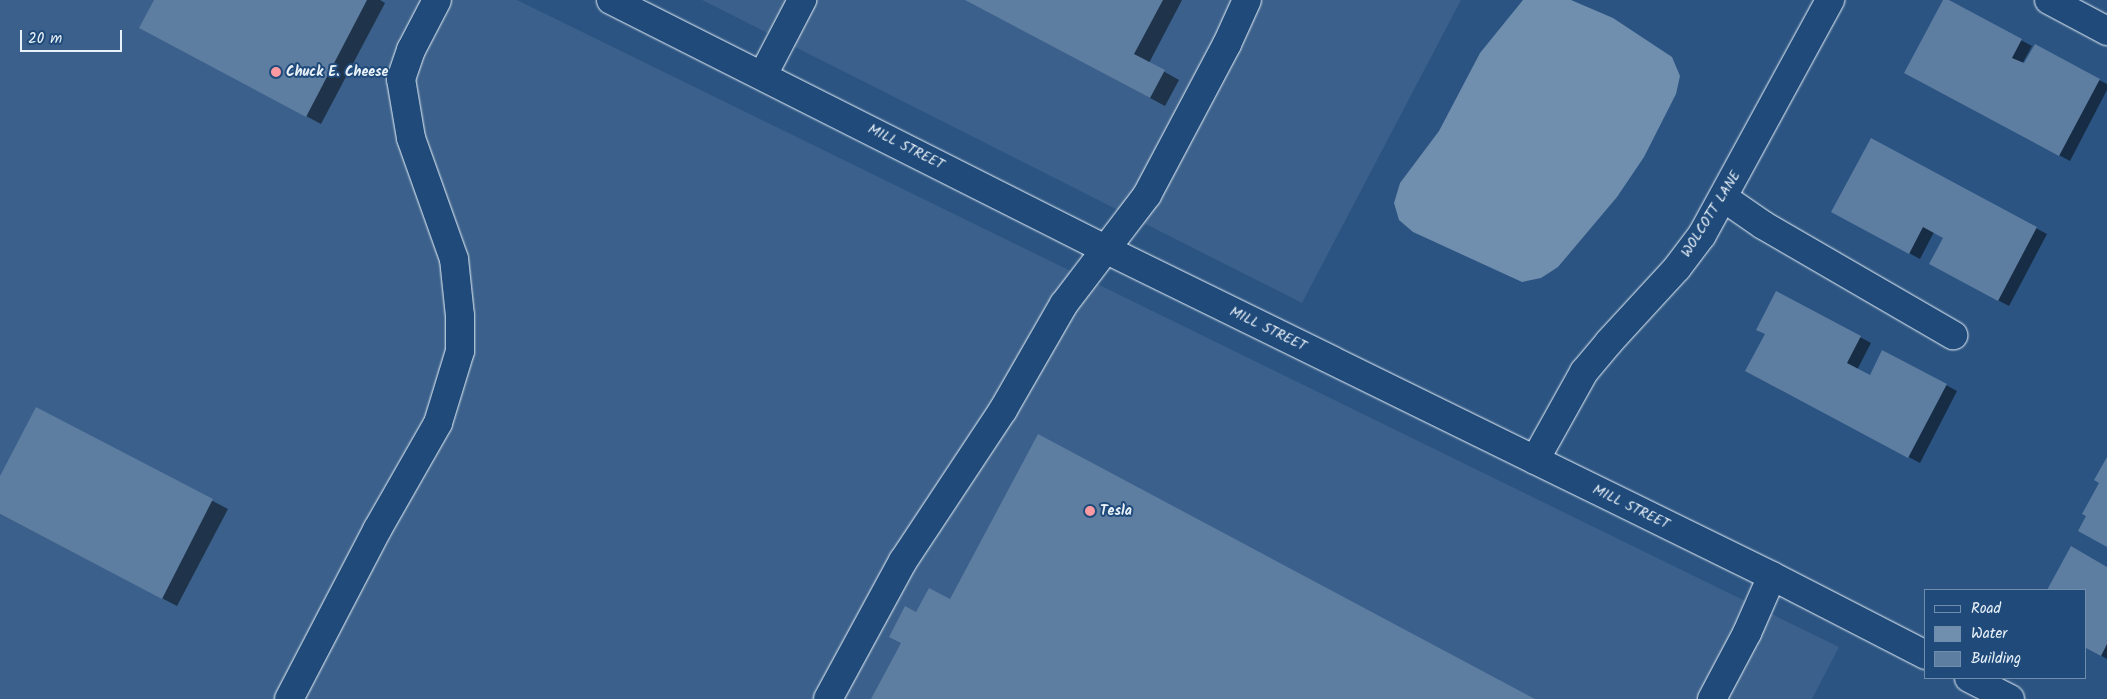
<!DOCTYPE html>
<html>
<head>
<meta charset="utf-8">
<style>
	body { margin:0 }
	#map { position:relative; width:2107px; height:699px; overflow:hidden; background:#2b5482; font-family:Kalam,sans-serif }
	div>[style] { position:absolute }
	.built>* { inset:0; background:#3a608b }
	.water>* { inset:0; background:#708ead }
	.shadow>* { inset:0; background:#0007 }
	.building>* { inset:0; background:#5d7da1 }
	.roads { filter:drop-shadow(0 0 1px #e8f1f8) drop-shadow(0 0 1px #e8f1f8) }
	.minor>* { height:28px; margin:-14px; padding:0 14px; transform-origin:14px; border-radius:14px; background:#1f4a7a }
	.dots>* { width:14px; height:14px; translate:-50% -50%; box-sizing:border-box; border:2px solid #1f4a7a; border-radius:50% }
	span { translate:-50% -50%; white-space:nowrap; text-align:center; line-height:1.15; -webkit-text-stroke:4px #1f4a7a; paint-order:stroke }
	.poi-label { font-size:14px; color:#e8f1f8; font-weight:700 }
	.left { translate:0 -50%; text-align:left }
	.street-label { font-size:14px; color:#e8f1f8 }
	.legend { position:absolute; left:1924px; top:589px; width:162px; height:90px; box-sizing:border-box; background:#1f4a7a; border:1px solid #6f8dac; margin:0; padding:6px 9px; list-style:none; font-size:15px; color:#e8f1f8 }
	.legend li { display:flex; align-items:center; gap:10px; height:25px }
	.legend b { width:25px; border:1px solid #6f8dac }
	.scale { position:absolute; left:20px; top:30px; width:102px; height:22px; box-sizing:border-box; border:2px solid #e8f1f8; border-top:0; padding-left:6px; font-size:15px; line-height:18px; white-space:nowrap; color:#e8f1f8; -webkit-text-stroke:4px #1f4a7a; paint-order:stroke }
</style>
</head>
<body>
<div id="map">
	<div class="built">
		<i style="clip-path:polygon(0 0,517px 0,1839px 647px,1812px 699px,0 699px)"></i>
		<i style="clip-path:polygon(702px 0,1461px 0,1302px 303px)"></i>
	</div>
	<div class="water">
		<i style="clip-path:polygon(1523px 0,1571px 0,1613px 18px,1672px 57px,1680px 76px,1676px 94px,1644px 157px,1617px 197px,1558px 267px,1541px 278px,1522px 282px,1413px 232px,1399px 220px,1394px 203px,1400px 183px,1439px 131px,1480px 53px)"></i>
	</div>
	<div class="shadow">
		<i style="clip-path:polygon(155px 0,380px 0,385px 3px,321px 124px,156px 36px)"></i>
		<i style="clip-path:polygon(967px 0,1182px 0,1149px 63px,1179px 80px,1165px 106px)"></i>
		<i style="clip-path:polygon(1945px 0,2032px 46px,2022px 64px,2099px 80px,2107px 84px,2107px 90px,2070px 161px,1916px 79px)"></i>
		<i style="clip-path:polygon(1872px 140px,2047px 234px,2009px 306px,1941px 270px,1944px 238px,1934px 232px,1920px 259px,1844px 218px)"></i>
		<i style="clip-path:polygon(1776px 292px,1871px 343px,1857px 370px,1870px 377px,1883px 351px,1957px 391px,1920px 463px,1757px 377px)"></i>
		<i style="clip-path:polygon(36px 409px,228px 509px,177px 606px,0 514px,0 478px)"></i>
		<i style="clip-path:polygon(2072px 547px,2107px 568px,2107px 659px,2086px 647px,2086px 590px,2048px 590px)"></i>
	</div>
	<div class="building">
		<i style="clip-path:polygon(154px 0,367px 0,306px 117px,139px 28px)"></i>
		<i style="clip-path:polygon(965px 0,1163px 0,1134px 54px,1165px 70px,1150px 98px)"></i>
		<i style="clip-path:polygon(1943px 0,1949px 0,2022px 39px,2012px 58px,2024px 63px,2035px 44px,2100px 79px,2059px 156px,1904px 73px)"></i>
		<i style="clip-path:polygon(1871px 138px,2037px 227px,1998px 301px,1929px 264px,1943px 238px,1923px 227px,1909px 254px,1831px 212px)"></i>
		<i style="clip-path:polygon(1776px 291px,1861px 336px,1847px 363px,1870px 375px,1882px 350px,1947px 384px,1908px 458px,1745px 371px,1765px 334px,1756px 330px)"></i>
		<i style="clip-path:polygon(36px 407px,213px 499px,162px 599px,0 514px,0 476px)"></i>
		<i style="clip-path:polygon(1038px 434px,1535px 699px,871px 699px,901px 643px,889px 637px,905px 606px,916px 612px,929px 588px,950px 599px)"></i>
		<i style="clip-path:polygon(2107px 457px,2107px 547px,2078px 531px,2086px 516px,2082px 514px,2099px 483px,2094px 480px)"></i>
		<i style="clip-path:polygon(2071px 546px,2107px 567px,2107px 644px,2101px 656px,2086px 648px,2086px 590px,2047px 590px)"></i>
	</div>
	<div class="roads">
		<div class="minor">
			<i style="left:611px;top:0;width:553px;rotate:26.75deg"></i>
			<i style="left:1105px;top:249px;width:743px;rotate:26.12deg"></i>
			<i style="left:1772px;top:576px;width:173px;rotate:27.2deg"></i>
			<i style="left:2049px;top:0;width:66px;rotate:28.1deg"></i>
			<i style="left:763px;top:75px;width:85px;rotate:-62.5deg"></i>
			<i style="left:1724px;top:198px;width:47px;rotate:34.7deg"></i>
			<i style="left:1763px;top:225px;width:220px;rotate:30.1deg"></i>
			<i style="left:1535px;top:460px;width:101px;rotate:-60.9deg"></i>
			<i style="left:1584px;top:372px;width:39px;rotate:-50deg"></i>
			<i style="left:1609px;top:342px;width:100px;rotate:-47.4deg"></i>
			<i style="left:1677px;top:268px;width:41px;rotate:-52.9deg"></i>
			<i style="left:1702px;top:235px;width:268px;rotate:-61.4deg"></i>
			<i style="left:1969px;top:678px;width:46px;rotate:27.1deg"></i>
			<i style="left:289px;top:699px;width:191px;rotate:-62.5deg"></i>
			<i style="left:377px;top:530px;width:123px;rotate:-60.3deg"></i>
			<i style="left:438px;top:423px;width:75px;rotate:-73deg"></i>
			<i style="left:460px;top:351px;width:35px;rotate:-90deg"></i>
			<i style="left:460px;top:316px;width:57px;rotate:-96deg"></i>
			<i style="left:454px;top:259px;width:128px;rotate:-109.6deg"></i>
			<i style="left:411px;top:138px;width:60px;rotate:-99.6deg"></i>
			<i style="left:401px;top:79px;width:31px;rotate:-71deg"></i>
			<i style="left:411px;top:50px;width:56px;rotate:-62.5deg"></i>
			<i style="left:828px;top:699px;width:157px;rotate:-61.5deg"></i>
			<i style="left:903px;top:561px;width:181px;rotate:-56.5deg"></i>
			<i style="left:1003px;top:410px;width:122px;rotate:-60.1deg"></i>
			<i style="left:1064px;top:304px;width:137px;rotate:-52.7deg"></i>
			<i style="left:1147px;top:195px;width:171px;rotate:-62.1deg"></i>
			<i style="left:1227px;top:44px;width:48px;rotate:-65.6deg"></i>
			<i style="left:1712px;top:699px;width:75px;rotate:-62.1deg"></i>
			<i style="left:1747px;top:633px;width:62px;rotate:-66.3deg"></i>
		</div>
	</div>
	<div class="dots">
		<i style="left:276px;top:72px;background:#ff9aa2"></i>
		<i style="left:1090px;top:511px;background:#ff9aa2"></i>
	</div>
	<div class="poi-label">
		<span class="left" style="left:286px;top:72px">Chuck E. Cheese</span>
		<span class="left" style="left:1100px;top:511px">Tesla</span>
	</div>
	<div class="street-label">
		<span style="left:906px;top:147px;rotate:27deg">MILL STREET</span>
		<span style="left:1711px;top:214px;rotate:-58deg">WOLCOTT LANE</span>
		<span style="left:1268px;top:329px;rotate:26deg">MILL STREET</span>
		<span style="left:1631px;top:507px;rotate:26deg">MILL STREET</span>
	</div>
	<ul class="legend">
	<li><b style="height:6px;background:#1f4a7a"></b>Road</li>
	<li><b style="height:14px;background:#708ead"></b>Water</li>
	<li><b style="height:14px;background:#5d7da1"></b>Building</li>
	</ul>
	<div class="scale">20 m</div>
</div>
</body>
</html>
